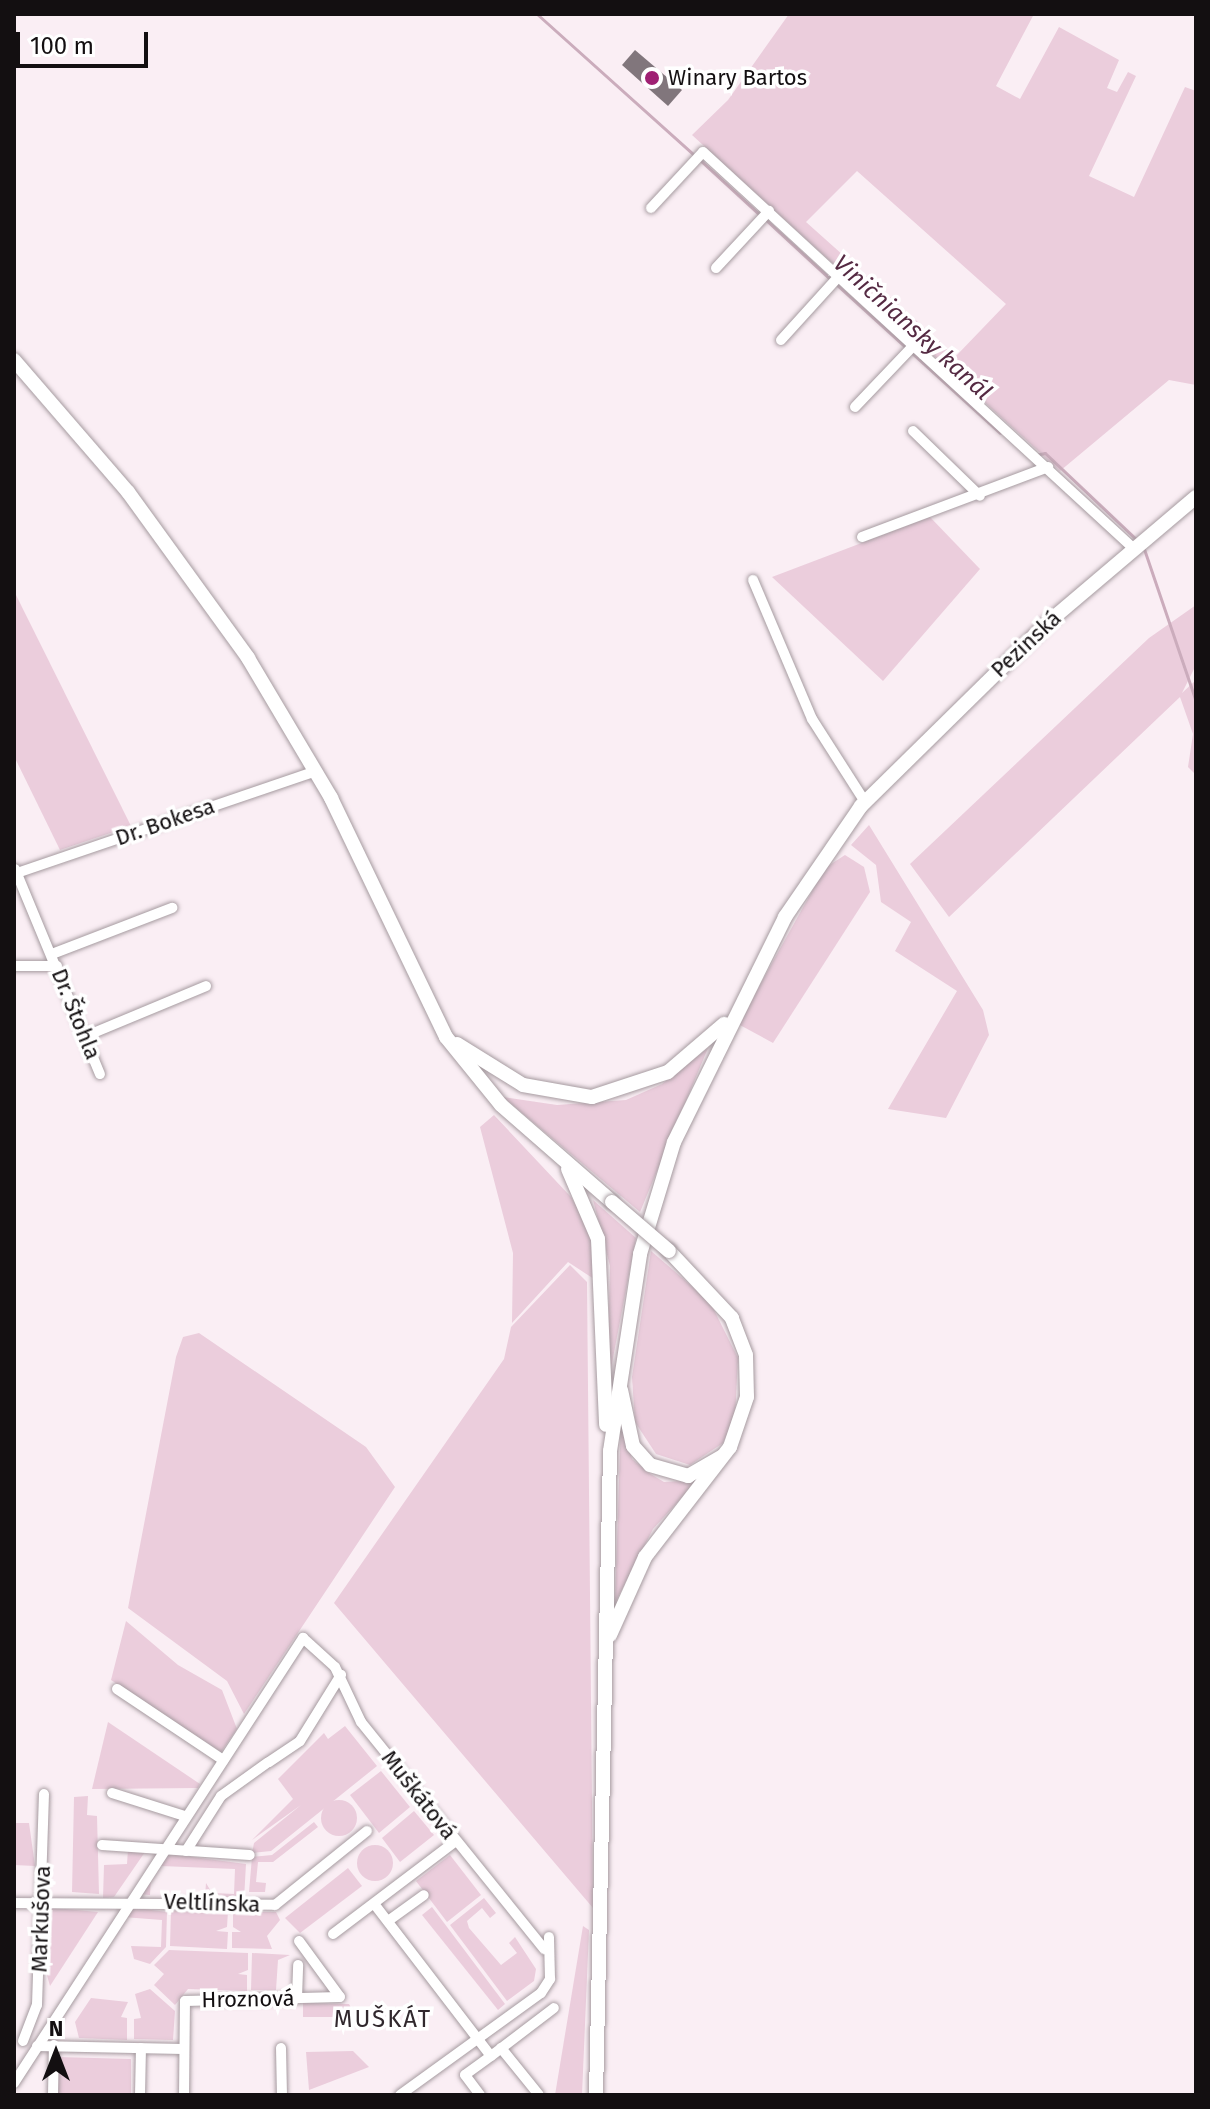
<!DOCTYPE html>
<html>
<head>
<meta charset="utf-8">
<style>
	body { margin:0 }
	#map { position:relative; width:1210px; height:2109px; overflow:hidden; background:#faeef4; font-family:"Fira Sans",sans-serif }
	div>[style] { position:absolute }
	.green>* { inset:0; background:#ebcddc }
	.round { border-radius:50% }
	.stream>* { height:3px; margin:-1.5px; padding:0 1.5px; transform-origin:1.5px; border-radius:1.5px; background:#cbacbc }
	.building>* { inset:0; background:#81767c }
	.roads { filter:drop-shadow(0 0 2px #a69ba0) drop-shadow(0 0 2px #a69ba0) }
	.street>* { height:10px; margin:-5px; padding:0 5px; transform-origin:5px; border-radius:5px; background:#fff }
	.secondary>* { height:14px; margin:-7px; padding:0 7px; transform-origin:7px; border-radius:7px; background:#fff }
	.bridges { filter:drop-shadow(0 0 2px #a69ba0) drop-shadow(0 0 2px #a69ba0) }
	.secondary-bridge>* { height:14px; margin:-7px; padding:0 7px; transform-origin:7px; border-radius:7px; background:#fff }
	.dots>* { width:22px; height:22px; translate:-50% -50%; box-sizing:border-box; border:4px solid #fff; border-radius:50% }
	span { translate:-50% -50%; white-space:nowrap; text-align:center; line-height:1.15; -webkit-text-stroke:7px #fff; paint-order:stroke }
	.poi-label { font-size:22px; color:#130f11 }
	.left { translate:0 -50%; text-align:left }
	.street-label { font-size:22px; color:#130f11 }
	.water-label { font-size:24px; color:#552a43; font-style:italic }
	.neighbourhood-label { font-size:24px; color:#31282d; letter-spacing:2px }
	.frame { position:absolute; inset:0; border:16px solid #130f11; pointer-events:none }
	.north { position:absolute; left:16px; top:2013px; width:80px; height:80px; -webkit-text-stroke:6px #fff; paint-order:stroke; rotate:0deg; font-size:22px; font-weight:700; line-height:32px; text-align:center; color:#130f11 }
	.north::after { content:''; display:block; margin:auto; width:28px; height:36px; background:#130f11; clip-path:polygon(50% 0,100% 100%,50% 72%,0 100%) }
	.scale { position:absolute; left:16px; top:32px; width:132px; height:36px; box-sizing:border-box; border:4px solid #130f11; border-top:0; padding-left:10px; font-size:24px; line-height:28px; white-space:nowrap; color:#130f11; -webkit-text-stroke:6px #fff; paint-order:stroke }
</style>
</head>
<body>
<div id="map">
	<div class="green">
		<i style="clip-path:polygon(evenodd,789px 14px,1034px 14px,996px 86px,1020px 99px,1059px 27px,1119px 60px,1107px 88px,1117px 92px,1128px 72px,1136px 76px,1089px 176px,1134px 197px,1185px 87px,1196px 91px,1196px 385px,1169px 380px,1060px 471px,692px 135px,728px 100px,789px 14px,857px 171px,1006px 304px,956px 356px,806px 222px,857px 171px)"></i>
		<i style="clip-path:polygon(930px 517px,980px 569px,883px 681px,772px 577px)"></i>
		<i style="clip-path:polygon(14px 591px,131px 826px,60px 850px,14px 756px)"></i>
		<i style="clip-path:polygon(1196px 605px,1196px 665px,1182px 693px,1196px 680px,1196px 775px,1188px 767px,1193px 734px,1180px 697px,949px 917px,910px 864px,1149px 638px)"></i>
		<i style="clip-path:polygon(869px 825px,983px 1010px,989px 1035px,946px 1118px,888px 1109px,957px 991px,895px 951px,911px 922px,881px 902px,876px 865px,851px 845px)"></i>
		<i style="clip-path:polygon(845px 855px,864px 867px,870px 892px,773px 1043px,738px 1024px,825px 868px)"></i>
		<i style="clip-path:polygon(708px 1048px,640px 1212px,503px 1097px,557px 1105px,626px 1100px,662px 1084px)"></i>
		<i style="clip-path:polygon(494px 1115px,571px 1197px,589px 1227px,597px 1281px,568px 1262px,512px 1323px,513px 1253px,480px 1127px)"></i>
		<i style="clip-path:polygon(593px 1200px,636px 1238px,607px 1389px,610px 1266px)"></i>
		<i style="clip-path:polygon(651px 1251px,710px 1302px,738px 1358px,735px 1417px,723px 1443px,690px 1465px,656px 1454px,635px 1422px,632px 1377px)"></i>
		<i style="clip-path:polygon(570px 1265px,587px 1282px,593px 1908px,334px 1603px,504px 1359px,511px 1327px)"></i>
		<i style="clip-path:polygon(199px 1333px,366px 1447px,395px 1487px,244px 1714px,227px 1681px,128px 1608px,176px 1357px,183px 1337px)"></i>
		<i style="clip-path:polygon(621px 1420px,632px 1459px,649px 1473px,664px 1482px,698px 1480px,653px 1529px,615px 1603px)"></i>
		<i style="clip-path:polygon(126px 1621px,178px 1665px,222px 1690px,237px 1729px,221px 1752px,111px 1680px)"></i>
		<i style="clip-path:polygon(108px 1722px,200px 1784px,198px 1788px,92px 1789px)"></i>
		<i style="clip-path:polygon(345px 1726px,377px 1766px,271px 1851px,252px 1853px,254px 1843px,301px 1805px,252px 1840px,293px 1799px,278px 1779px,324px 1733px,328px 1739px)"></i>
		<i style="clip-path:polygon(381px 1771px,410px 1807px,379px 1833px,350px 1795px)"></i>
		<i style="clip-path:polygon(16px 1792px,16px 1823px,29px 1823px,35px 1866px,14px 1865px)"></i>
		<i style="clip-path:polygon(88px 1796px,87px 1815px,97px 1816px,99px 1894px,72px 1892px,74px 1797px)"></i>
		<i class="round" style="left:321px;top:1800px;width:36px;height:36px"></i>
		<i style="clip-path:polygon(414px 1811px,434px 1835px,400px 1862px,382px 1838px)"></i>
		<i style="clip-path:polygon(314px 1822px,318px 1827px,273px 1862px,258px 1862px,256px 1882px,266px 1883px,265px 1892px,249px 1892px,252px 1857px,272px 1855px)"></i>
		<i class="round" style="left:357px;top:1845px;width:36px;height:36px"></i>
		<i style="clip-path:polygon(128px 1849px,145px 1852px,114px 1897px,103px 1898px,104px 1865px,127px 1864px)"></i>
		<i style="clip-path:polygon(162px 1853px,246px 1864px,244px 1899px,205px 1896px,206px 1883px,212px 1893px,234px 1894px,235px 1869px,161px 1866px,151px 1876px,150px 1895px,137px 1894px)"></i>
		<i style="clip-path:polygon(450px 1855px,481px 1895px,447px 1922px,416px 1881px)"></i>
		<i style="clip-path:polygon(348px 1868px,362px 1886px,300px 1933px,285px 1918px)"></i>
		<i style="clip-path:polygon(484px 1898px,496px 1913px,490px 1918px,482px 1908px,467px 1921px,469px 1928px,501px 1965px,517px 1953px,509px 1943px,515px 1937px,536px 1969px,534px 1981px,507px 2001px,450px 1925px)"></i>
		<i style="clip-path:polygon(44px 1907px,98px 1912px,50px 1986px,43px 1961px)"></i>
		<i style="clip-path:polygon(129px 1907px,167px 1912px,166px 1947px,150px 1964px,134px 1959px,131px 1946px,161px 1947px,162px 1920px,123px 1917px)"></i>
		<i style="clip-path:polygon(432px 1907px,505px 2004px,498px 2010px,422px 1915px)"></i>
		<i style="clip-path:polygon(171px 1909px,228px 1911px,227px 1927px,216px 1931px,228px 1932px,227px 1949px,170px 1946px)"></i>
		<i style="clip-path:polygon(233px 1912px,276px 1912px,280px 1920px,267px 1936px,272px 1949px,232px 1948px,232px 1932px,241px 1932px,233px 1927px)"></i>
		<i style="clip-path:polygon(583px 1926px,589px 1930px,582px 2095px,555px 2095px)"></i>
		<i style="clip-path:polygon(169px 1950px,248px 1953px,248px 1970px,238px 1974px,247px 1975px,247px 1991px,188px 1989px,175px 2005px,154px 1985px,164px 1974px,154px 1965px)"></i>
		<i style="clip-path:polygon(252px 1953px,290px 1955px,278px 1960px,276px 1990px,251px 1990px)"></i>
		<i style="clip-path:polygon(150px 1989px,175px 2011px,173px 2040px,134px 2039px,134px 2019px,141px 2018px,135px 1994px)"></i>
		<i style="clip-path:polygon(91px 1998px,128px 2002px,121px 2017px,127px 2018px,127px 2040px,79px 2038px,75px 2022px)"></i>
		<i style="clip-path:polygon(303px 2003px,349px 2004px,356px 2017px,303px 2017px)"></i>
		<i style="clip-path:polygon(353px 2051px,369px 2067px,309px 2090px,306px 2052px)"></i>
		<i style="clip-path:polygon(57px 2057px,131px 2059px,131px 2095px,56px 2095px)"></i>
	</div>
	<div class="stream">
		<i style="left:537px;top:14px;width:212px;rotate:41.9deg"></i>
		<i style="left:701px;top:161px;width:80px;rotate:42.5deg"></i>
		<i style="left:766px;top:220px;width:88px;rotate:42.7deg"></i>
		<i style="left:837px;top:285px;width:220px;rotate:42.2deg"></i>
		<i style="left:1035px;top:455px;width:10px;rotate:-11deg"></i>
		<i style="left:1045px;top:453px;width:127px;rotate:43.4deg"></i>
		<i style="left:1144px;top:549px;width:162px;rotate:71.2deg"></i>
	</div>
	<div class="building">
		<i style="clip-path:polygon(635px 50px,682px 90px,668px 106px,622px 65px)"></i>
	</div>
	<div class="roads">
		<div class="street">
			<i style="left:651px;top:208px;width:76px;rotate:-47.1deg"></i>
			<i style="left:703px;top:152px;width:583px;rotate:42.64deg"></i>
			<i style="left:716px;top:268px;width:78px;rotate:-47.1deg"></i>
			<i style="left:781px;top:340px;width:86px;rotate:-47.8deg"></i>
			<i style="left:855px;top:407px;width:87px;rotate:-46.4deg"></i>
			<i style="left:913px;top:431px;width:93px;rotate:44.1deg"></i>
			<i style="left:862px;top:537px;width:199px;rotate:-20.6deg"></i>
			<i style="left:753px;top:580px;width:151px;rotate:67deg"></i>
			<i style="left:812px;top:719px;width:98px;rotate:57.4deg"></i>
			<i style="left:15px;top:869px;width:222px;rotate:67.5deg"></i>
			<i style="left:14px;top:874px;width:319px;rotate:-18.8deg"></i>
			<i style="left:52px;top:954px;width:129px;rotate:-21deg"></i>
			<i style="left:14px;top:966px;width:43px"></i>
			<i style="left:86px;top:1036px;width:130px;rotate:-22.6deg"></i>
			<i style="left:117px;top:1689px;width:128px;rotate:33.8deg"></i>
			<i style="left:269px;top:1762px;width:37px;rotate:-34deg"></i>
			<i style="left:300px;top:1741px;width:78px;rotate:-58.2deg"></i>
			<i style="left:112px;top:1793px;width:77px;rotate:17.5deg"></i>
			<i style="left:102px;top:1845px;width:148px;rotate:3.9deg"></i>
			<i style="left:186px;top:1851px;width:65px;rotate:-57.5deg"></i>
			<i style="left:221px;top:1796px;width:57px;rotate:-35.7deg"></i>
			<i style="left:14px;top:1903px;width:261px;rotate:0.4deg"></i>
			<i style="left:275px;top:1905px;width:118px;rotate:-38.8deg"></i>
			<i style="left:375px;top:1905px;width:190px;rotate:52.5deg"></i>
			<i style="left:491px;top:2056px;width:32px;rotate:144deg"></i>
			<i style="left:465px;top:2075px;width:25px;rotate:53deg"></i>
			<i style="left:388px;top:1921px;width:44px;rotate:-35.8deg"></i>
			<i style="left:333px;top:1934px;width:154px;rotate:-37.1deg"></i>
			<i style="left:299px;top:1941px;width:69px;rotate:53.8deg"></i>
			<i style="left:297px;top:1998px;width:33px;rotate:-88deg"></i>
			<i style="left:23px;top:2041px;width:39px;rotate:-69deg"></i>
			<i style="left:37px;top:2005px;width:211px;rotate:-88.1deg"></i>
			<i style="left:37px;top:2046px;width:146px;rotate:1.2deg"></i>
			<i style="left:281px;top:2048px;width:47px;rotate:88.8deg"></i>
			<i style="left:501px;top:2048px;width:60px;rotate:51deg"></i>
			<i style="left:491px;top:2056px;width:79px;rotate:-37.3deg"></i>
			<i style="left:14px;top:2083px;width:531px;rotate:-57deg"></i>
			<i style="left:303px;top:1638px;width:43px;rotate:42.2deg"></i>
			<i style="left:335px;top:1667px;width:61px;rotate:64.7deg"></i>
			<i style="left:361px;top:1722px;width:292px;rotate:51.1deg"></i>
			<i style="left:53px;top:2095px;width:50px;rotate:-88.9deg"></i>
			<i style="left:140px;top:2095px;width:47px;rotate:-88.8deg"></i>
			<i style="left:184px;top:2095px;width:94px;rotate:-89.4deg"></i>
			<i style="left:185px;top:2001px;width:155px;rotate:-1.5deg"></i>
			<i style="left:400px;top:2095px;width:174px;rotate:-35.9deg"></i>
			<i style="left:541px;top:1993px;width:17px;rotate:-57deg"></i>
			<i style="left:550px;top:1979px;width:42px;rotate:-91.4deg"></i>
		</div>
		<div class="secondary">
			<i style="left:14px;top:360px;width:174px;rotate:49.2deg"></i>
			<i style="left:128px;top:492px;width:205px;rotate:54.1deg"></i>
			<i style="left:248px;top:658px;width:163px;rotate:59.3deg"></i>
			<i style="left:331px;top:798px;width:265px;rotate:64.3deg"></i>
			<i style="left:446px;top:1037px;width:87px;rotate:51deg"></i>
			<i style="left:501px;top:1105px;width:147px;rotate:41.1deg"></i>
			<i style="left:457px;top:1044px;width:78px;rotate:31.8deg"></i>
			<i style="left:523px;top:1085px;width:70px;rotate:9.9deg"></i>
			<i style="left:592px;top:1097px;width:80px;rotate:-18.2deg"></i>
			<i style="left:668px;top:1072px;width:74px;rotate:-40.6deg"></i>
			<i style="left:568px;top:1169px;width:76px;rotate:66.8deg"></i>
			<i style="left:598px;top:1239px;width:186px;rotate:87.5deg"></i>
			<i style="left:621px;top:1390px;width:57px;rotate:77.9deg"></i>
			<i style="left:633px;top:1446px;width:25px;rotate:48deg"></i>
			<i style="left:650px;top:1465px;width:40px;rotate:16deg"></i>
			<i style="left:688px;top:1476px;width:39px;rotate:-30deg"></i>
			<i style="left:610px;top:1635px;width:85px;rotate:-65.8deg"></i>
			<i style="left:645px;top:1557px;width:139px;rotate:-52.3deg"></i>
			<i style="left:730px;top:1447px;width:53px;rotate:-71.2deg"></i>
			<i style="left:747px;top:1397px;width:42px;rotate:-91.4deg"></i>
			<i style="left:746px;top:1355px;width:40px;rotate:-111deg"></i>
			<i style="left:732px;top:1318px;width:92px;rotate:-133.2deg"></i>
			<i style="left:596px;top:2095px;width:644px;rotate:-88.75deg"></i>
			<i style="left:610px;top:1451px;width:199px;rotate:-81.3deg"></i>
			<i style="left:640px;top:1254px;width:117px;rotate:-73.1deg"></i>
			<i style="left:674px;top:1142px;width:251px;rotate:-63.7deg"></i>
			<i style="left:785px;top:917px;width:135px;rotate:-55.6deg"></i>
			<i style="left:861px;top:806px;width:258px;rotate:-44.5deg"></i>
			<i style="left:1045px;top:625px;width:198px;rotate:-40.3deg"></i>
		</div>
	</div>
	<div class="bridges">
		<div class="secondary-bridge">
			<i style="left:612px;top:1202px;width:75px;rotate:40.7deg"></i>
		</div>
	</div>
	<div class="dots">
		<i style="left:652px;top:78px;background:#9f2073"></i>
	</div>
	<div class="poi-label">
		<span class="left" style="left:668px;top:78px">Winary Bartos</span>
	</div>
	<div class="street-label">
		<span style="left:1026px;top:644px;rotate:-43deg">Pezinská</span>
		<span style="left:165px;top:822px;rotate:-19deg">Dr. Bokesa</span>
		<span style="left:76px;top:1014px;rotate:68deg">Dr. Štohla</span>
		<span style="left:419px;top:1795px;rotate:52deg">Muškátová</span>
		<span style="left:212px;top:1903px;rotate:2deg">Veltlínska</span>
		<span style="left:41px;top:1919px;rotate:-88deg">Markušova</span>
		<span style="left:248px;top:1999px;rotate:-1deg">Hroznová</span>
	</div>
	<div class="water-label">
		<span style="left:912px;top:328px;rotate:42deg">Viničniansky kanál</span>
	</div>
	<div class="neighbourhood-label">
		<span style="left:383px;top:2020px">MUŠKÁT</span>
	</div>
	<div class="frame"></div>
	<div class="north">N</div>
	<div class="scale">100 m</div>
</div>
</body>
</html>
